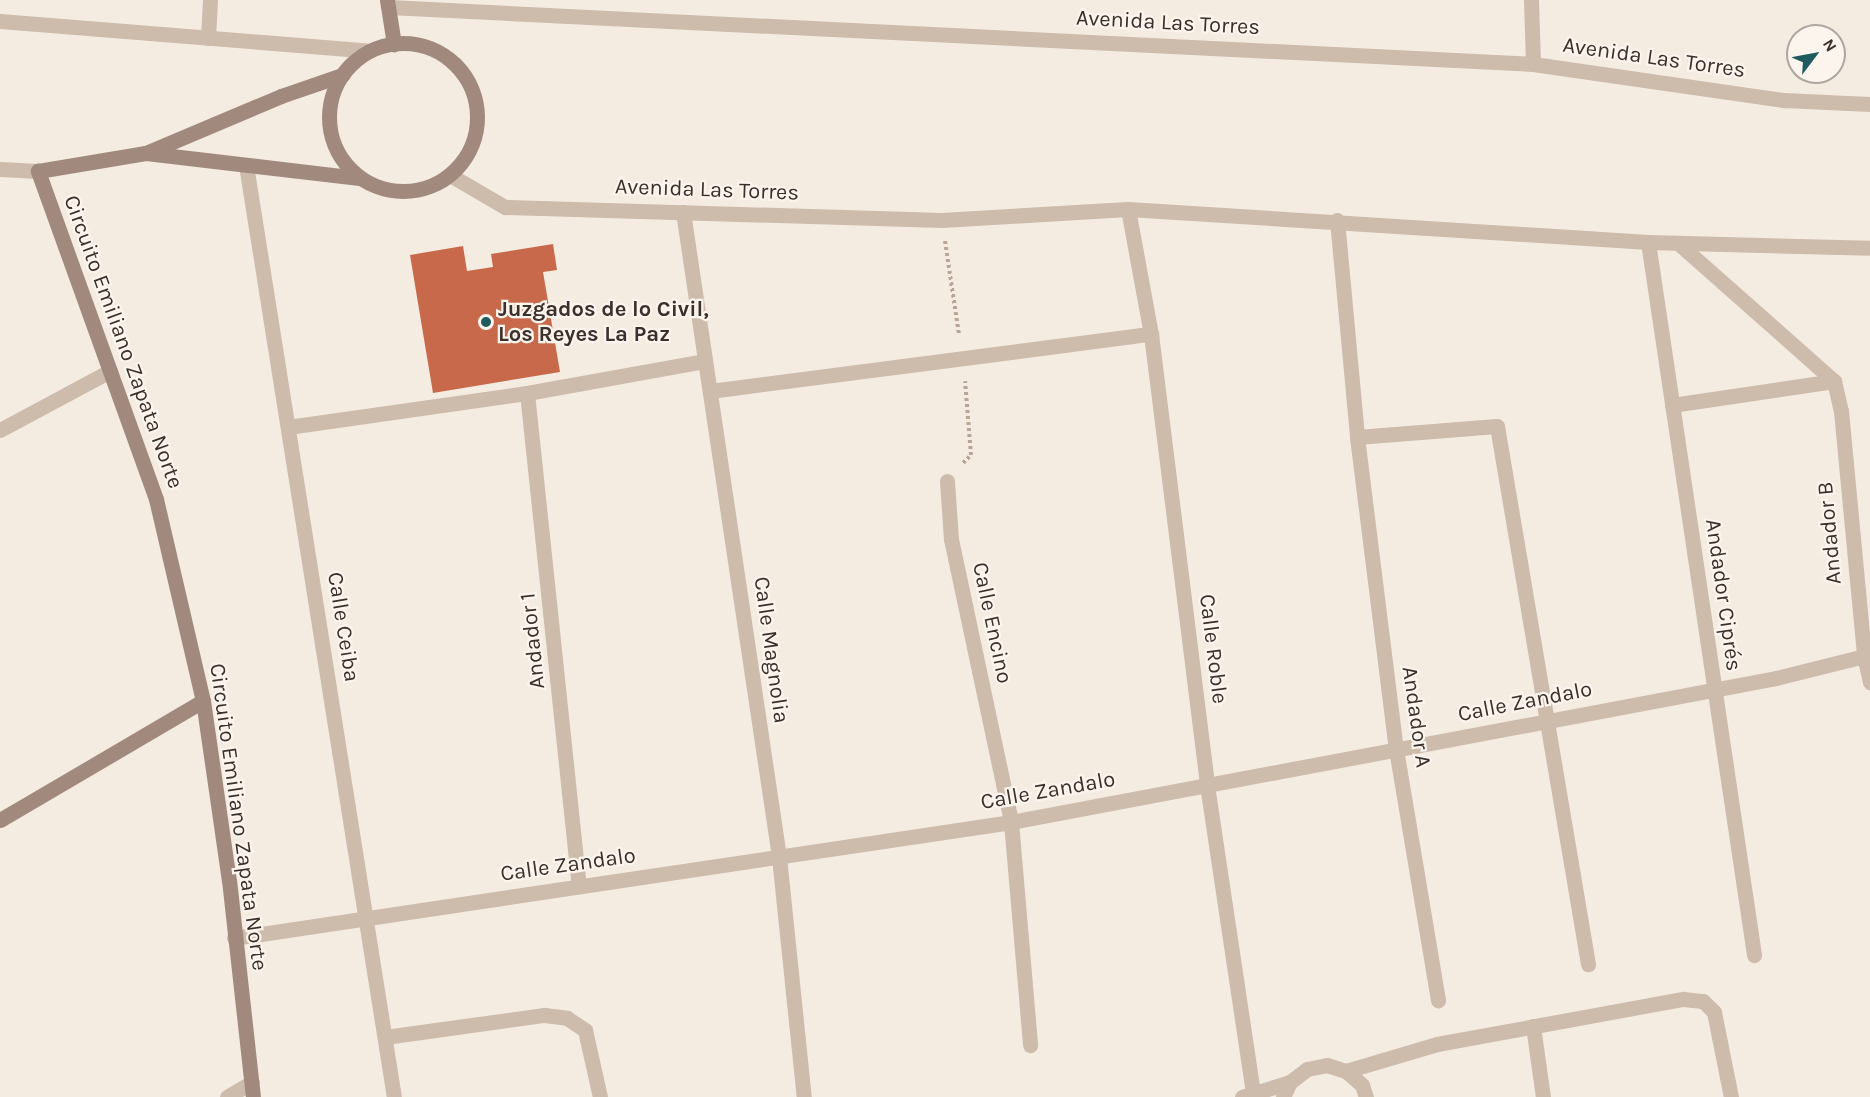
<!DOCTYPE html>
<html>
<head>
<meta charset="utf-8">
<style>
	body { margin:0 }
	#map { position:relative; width:1870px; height:1097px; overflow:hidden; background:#f4ebe1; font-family:Karla,sans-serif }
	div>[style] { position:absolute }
	.building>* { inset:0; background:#c8694b }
	.path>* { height:4px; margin-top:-2px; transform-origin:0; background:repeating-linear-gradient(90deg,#b9a596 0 3px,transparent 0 6px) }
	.minor>* { height:15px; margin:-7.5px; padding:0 7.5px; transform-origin:7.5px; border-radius:7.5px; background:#cdbbac }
	.secondary>* { height:15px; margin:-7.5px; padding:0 7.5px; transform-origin:7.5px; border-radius:7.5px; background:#a18a7d }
	.secondary>.ring { margin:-7.5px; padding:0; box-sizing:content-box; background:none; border:15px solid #a18a7d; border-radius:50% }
	.dots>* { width:16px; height:16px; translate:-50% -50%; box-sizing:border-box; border:3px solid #fbf5ee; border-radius:50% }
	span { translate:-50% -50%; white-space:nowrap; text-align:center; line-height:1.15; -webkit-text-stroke:4.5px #fbf5ee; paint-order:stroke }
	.street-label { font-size:22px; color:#3b302b }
	.poi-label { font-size:22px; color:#3b302b; font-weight:700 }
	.left { translate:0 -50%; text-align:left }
	.north { position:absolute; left:1786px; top:24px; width:60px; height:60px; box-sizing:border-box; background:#fbf5ee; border:2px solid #aea6a0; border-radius:50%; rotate:58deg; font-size:16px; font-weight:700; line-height:24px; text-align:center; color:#3b302b }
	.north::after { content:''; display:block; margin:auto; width:21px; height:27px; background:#1f5a5e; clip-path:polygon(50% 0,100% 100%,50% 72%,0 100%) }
</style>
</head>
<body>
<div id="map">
	<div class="building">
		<i style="clip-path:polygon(553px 244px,557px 270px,543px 272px,560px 372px,433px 393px,410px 255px,463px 246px,467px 271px,493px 267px,491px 254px)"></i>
	</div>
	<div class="path">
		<i style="left:945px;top:241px;width:95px;rotate:81.5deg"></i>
		<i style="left:963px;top:463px;width:11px;rotate:-45deg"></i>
		<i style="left:971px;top:455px;width:74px;rotate:-94.6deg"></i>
	</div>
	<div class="minor">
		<i style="left:1531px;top:0;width:64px;rotate:88.2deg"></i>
		<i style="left:389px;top:7px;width:1145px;rotate:2.85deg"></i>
		<i style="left:1533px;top:64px;width:254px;rotate:8.2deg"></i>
		<i style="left:1784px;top:100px;width:86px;rotate:2.7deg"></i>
		<i style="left:0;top:21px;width:371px;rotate:4.6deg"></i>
		<i style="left:208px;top:38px;width:38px;rotate:-87deg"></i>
		<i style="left:246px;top:165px;width:944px;rotate:80.98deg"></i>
		<i style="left:0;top:169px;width:38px;rotate:3deg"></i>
		<i style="left:450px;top:175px;width:64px;rotate:30.2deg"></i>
		<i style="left:505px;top:207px;width:437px;rotate:1.7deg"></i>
		<i style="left:942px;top:220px;width:186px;rotate:-3.4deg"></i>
		<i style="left:1128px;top:209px;width:521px;rotate:3.63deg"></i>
		<i style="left:1648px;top:242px;width:222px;rotate:1.5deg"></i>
		<i style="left:1128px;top:209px;width:127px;rotate:79.6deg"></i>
		<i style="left:1151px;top:334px;width:454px;rotate:82.9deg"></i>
		<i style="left:1207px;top:785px;width:311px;rotate:81.5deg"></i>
		<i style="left:683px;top:212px;width:652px;rotate:81.53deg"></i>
		<i style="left:779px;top:857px;width:241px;rotate:84.1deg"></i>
		<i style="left:1337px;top:220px;width:218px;rotate:84.7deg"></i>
		<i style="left:1357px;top:437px;width:314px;rotate:82.9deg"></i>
		<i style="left:1396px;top:749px;width:255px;rotate:80.5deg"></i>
		<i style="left:1648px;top:242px;width:721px;rotate:81.54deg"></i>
		<i style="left:1678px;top:243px;width:208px;rotate:41.5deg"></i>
		<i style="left:1834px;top:381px;width:31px;rotate:77deg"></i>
		<i style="left:1841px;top:411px;width:246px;rotate:84.6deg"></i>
		<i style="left:1864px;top:656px;width:27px;rotate:77deg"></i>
		<i style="left:710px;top:391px;width:445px;rotate:-7.4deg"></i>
		<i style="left:527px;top:393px;width:496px;rotate:84deg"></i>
		<i style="left:1672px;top:405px;width:164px;rotate:-8.4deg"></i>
		<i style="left:288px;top:427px;width:241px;rotate:-8.1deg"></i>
		<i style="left:527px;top:393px;width:181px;rotate:-10.2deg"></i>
		<i style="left:0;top:430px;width:125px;rotate:-28.2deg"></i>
		<i style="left:1357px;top:437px;width:140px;rotate:-4.5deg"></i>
		<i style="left:1497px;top:426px;width:546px;rotate:80.4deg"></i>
		<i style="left:947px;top:481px;width:58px;rotate:86.1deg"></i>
		<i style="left:951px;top:539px;width:289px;rotate:78deg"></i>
		<i style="left:1011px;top:822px;width:224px;rotate:85.1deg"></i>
		<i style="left:234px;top:938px;width:786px;rotate:-8.49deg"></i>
		<i style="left:1011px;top:822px;width:778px;rotate:-10.66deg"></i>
		<i style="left:1776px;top:678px;width:91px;rotate:-14deg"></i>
		<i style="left:1533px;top:1026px;width:72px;rotate:82deg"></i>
		<i style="left:385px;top:1037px;width:161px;rotate:-7.9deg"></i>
		<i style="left:544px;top:1015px;width:23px;rotate:7deg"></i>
		<i style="left:567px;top:1018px;width:22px;rotate:34deg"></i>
		<i style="left:585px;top:1030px;width:69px;rotate:77.4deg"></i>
		<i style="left:1346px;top:1071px;width:95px;rotate:-16.5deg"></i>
		<i style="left:1437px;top:1044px;width:250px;rotate:-10.4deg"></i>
		<i style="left:1683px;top:999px;width:20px;rotate:6deg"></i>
		<i style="left:1703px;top:1001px;width:16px;rotate:45deg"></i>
		<i style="left:1714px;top:1012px;width:87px;rotate:78.7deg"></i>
		<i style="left:227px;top:1097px;width:29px;rotate:-31deg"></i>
		<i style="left:1242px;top:1097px;width:50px;rotate:-17.4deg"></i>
		<i style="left:1283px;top:1097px;width:17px;rotate:-65deg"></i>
		<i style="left:1290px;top:1082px;width:21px;rotate:-37deg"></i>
		<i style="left:1307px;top:1069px;width:20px;rotate:-11deg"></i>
		<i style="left:1327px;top:1065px;width:20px;rotate:18deg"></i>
		<i style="left:1346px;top:1071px;width:21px;rotate:41deg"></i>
		<i style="left:1362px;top:1085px;width:13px;rotate:72deg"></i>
	</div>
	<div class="secondary">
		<i style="left:387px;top:0;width:45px;rotate:81deg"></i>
		<i class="ring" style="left:329px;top:43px;width:133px;height:133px"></i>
		<i style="left:146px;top:153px;width:215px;rotate:6.7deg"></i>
		<i style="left:0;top:820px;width:235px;rotate:-30.4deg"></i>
		<i style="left:253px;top:1097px;width:217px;rotate:-96.3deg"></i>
		<i style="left:229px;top:881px;width:182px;rotate:-98.2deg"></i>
		<i style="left:203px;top:701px;width:207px;rotate:-103.1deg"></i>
		<i style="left:156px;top:499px;width:349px;rotate:-109.8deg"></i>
		<i style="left:38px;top:171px;width:109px;rotate:-9.5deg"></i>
		<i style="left:146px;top:153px;width:147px;rotate:-22.9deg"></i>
		<i style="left:281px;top:96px;width:65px;rotate:-19deg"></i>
	</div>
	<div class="dots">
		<i style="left:486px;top:322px;background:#1f5a5e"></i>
	</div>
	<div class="street-label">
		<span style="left:1168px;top:23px;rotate:3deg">Avenida Las Torres</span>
		<span style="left:1654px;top:58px;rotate:8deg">Avenida Las Torres</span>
		<span style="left:707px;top:190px;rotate:2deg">Avenida Las Torres</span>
		<span style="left:123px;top:342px;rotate:70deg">Circuito Emiliano Zapata Norte</span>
		<span style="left:1830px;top:533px;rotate:-95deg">Andador B</span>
		<span style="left:1723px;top:595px;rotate:82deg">Andador Ciprés</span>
		<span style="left:992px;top:623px;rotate:78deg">Calle Encino</span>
		<span style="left:343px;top:627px;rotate:81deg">Calle Ceiba</span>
		<span style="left:533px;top:641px;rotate:-96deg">Andador 1</span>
		<span style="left:1213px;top:649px;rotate:83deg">Calle Roble</span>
		<span style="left:771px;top:650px;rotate:82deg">Calle Magnolia</span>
		<span style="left:1525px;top:702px;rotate:-11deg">Calle Zandalo</span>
		<span style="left:1416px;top:717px;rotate:82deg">Andador A</span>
		<span style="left:1048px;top:791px;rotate:-10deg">Calle Zandalo</span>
		<span style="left:238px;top:817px;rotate:82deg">Circuito Emiliano Zapata Norte</span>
		<span style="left:568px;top:865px;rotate:-8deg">Calle Zandalo</span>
	</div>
	<div class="poi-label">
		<span class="left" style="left:498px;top:322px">Juzgados de lo Civil,<br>Los Reyes La Paz</span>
	</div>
	<div class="north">N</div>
</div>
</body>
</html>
